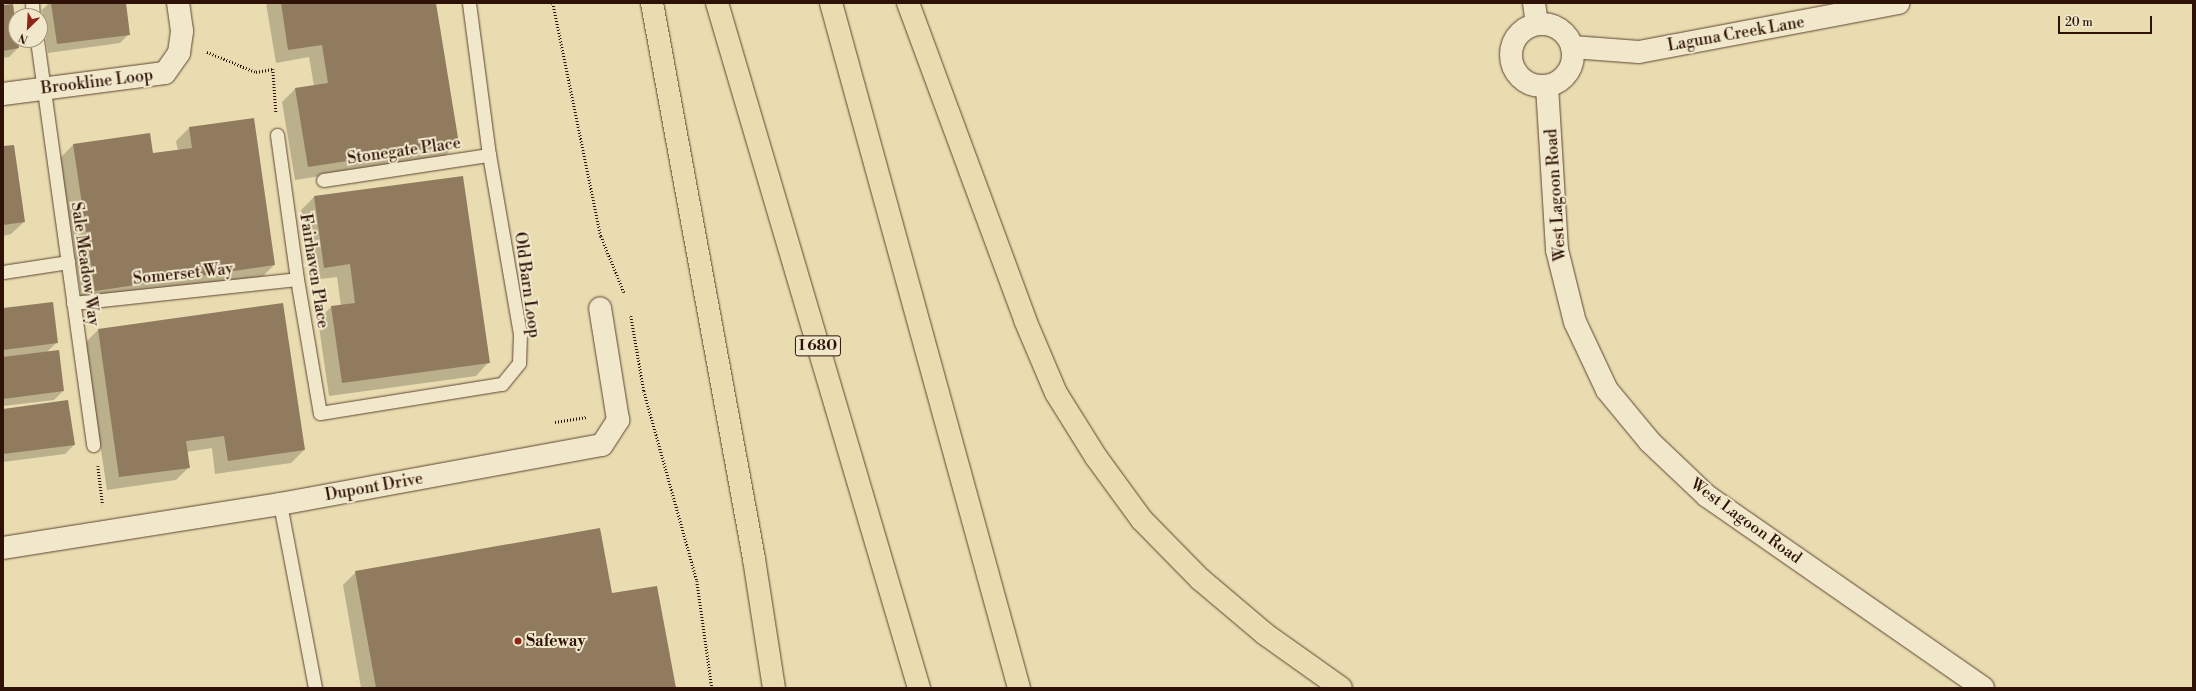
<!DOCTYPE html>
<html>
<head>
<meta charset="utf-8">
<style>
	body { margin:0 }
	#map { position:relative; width:2196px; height:691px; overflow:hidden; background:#e9dcb0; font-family:"Libre Bodoni",serif }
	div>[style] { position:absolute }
	.shadow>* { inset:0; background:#0003 }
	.building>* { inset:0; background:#907b5f }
	.path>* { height:2.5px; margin-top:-1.25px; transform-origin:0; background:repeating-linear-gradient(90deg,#2f1207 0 1px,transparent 0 3px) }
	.roads { filter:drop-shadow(0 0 1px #5e4431) drop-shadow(0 0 1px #5e4431) }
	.lane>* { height:13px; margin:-6.5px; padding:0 6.5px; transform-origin:6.5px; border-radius:6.5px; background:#f1e8cc }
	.street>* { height:22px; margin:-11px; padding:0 11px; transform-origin:11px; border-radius:11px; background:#f1e8cc }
	.secondary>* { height:22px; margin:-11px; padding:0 11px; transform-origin:11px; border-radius:11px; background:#f1e8cc }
	.secondary>.ring { margin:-11px; padding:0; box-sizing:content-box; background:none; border:22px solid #f1e8cc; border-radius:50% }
	.highway>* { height:22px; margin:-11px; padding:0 11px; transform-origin:11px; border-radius:11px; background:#e9dcb0 }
	.dots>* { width:11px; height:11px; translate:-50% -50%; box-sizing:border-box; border:2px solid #f1e8cc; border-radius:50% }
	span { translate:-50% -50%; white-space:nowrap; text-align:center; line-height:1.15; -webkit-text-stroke:4px #f1e8cc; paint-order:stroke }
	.shield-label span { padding:1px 3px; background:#f1e8cc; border:1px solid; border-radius:3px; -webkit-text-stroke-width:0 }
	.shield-label { font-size:15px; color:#2f1207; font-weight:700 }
	.street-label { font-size:16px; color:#2f1207 }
	.poi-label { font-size:16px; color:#2f1207; font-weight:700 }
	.left { translate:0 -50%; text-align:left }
	.frame { position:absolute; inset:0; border:4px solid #2f1207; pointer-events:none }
	.north { position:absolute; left:8px; top:8px; width:40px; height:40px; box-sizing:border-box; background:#f1e8cc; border:1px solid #a3927d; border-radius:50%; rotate:204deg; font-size:11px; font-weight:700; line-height:16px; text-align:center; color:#2f1207 }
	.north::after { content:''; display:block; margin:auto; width:14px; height:18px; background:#8f2418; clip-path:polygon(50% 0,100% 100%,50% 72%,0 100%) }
	.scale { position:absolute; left:2058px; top:16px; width:94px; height:18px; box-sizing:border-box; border:2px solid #2f1207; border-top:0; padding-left:5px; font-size:12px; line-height:14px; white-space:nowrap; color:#2f1207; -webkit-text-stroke:3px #f1e8cc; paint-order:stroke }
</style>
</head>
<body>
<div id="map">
	<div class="shadow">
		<i style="clip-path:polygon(49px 3px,125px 3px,129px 34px,120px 43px,48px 53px,42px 10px)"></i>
		<i style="clip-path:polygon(266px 3px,435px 3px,458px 143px,445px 156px,295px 180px,282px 102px,295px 89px,314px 86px,309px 57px,276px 63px)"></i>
		<i style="clip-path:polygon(3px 6px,18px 48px,9px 57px,3px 58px)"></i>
		<i style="clip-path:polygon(253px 119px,274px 265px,261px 278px,82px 303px,60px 158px,73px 145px,152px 154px,178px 151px,176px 141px,189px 128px)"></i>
		<i style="clip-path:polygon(3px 147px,24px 222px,11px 234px,3px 236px)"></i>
		<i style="clip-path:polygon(314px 197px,488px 363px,476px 376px,329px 396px,318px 320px,331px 307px,341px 306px,337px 277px,312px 280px,301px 210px)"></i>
		<i style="clip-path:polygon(282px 304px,304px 450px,291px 463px,215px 474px,212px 448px,186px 452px,189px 467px,176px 480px,107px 490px,85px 343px,98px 330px)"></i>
		<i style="clip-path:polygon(3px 309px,57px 342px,47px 352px,63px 391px,54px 400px,3px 406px)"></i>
		<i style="clip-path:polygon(3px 410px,74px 445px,65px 454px,3px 462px)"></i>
		<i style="clip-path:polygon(356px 572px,611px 595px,675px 688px,361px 688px,343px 585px)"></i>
	</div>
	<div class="building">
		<i style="clip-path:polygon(51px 3px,126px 3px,130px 35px,57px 44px)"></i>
		<i style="clip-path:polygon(281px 3px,436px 3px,459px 144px,308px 167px,295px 88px,328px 83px,322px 45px,288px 50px)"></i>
		<i style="clip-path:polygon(13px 4px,19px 48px,3px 51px,3px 5px)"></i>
		<i style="clip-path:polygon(254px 118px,275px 265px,95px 291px,73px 144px,150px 133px,153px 153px,192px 148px,189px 127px)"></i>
		<i style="clip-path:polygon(14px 145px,25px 222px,3px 225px,3px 146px)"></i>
		<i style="clip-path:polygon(463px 176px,490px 363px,342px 383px,331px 306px,355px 303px,350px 264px,324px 268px,314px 196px)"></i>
		<i style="clip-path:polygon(53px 302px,58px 343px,3px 350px,3px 308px)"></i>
		<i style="clip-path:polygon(283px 303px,305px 450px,228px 461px,224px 436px,186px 441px,190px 468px,119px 477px,98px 329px)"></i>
		<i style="clip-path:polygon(59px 350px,64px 391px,3px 399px,3px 357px)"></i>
		<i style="clip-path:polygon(68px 400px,75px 445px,3px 454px,3px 409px)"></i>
		<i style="clip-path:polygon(600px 528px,612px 593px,657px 586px,676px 688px,376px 688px,355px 571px)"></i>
	</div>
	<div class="path">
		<i style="left:553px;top:3px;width:238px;rotate:78.4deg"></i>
		<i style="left:601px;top:236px;width:61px;rotate:67.7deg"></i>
		<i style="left:207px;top:52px;width:53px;rotate:22.2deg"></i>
		<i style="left:256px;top:72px;width:17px;rotate:-10deg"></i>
		<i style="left:273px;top:69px;width:43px;rotate:86deg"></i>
		<i style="left:631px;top:316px;width:76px;rotate:80.2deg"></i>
		<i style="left:644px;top:391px;width:197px;rotate:74.4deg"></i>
		<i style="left:697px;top:581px;width:108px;rotate:82deg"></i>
		<i style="left:555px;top:422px;width:32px;rotate:-9deg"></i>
		<i style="left:98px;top:466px;width:39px;rotate:83deg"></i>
	</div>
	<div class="roads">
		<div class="lane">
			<i style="left:32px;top:3px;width:13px;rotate:86deg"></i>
			<i style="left:37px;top:40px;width:409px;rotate:82.1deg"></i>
			<i style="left:277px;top:135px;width:145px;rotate:82.1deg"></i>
			<i style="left:297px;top:279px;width:136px;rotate:80.3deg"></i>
			<i style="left:320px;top:413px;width:184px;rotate:-9.1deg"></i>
			<i style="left:502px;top:384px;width:27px;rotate:-51deg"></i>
			<i style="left:519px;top:363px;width:29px;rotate:-88deg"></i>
			<i style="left:520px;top:334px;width:182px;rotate:-99.8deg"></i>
			<i style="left:489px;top:155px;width:153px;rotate:-97.5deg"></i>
			<i style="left:323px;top:180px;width:168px;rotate:-8.6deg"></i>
			<i style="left:3px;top:272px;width:66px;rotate:-8.7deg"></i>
			<i style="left:73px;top:303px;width:225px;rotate:-6.1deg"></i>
			<i style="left:280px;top:504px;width:187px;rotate:79.2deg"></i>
		</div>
		<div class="street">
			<i style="left:1572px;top:47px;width:67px;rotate:4.3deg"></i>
			<i style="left:1639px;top:52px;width:264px;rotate:-10.7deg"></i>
			<i style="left:3px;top:94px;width:163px;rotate:-7.4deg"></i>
			<i style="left:165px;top:73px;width:24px;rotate:-55deg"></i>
			<i style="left:179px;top:53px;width:22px;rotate:-82deg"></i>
			<i style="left:182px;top:31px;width:28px;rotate:-98deg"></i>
			<i style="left:3px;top:548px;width:280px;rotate:-9deg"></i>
			<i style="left:280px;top:504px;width:327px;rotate:-10.4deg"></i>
			<i style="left:602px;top:445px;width:30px;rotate:-57deg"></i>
			<i style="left:618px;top:420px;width:113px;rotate:-99.1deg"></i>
		</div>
		<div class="secondary">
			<i style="left:1534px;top:3px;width:21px;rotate:82deg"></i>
			<i class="ring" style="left:1511px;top:24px;width:40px;height:40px"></i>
			<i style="left:1547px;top:86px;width:164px;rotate:86.5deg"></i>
			<i style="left:1557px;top:250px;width:74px;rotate:76deg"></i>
			<i style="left:1575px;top:322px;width:75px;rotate:64.8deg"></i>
			<i style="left:1607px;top:390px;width:67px;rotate:50.4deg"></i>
			<i style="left:1650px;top:442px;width:79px;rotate:43.5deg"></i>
			<i style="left:1707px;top:496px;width:336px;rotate:34.8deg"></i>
		</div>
		<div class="highway">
			<i style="left:652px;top:3px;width:565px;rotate:79.6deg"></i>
			<i style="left:754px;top:559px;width:131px;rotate:81.2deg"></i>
			<i style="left:717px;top:3px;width:714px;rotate:73.57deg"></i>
			<i style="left:831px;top:3px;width:710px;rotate:74.65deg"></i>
			<i style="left:908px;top:3px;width:338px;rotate:69.7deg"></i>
			<i style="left:1025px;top:320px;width:79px;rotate:67deg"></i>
			<i style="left:1056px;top:393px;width:75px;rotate:58deg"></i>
			<i style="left:1096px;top:457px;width:78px;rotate:53.9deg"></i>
			<i style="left:1142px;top:520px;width:83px;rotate:45.5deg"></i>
			<i style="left:1200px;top:579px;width:85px;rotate:40.2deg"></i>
			<i style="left:1265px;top:634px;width:93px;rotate:35.4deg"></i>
		</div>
	</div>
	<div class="dots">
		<i style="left:518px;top:641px;background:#8f2418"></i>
	</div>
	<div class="shield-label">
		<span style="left:818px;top:346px">I 680</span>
	</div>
	<div class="street-label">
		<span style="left:1736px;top:34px;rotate:-10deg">Laguna Creek Lane</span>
		<span style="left:97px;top:82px;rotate:-7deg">Brookline Loop</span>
		<span style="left:404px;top:151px;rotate:-8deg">Stonegate Place</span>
		<span style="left:1556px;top:195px;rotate:-94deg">West Lagoon Road</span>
		<span style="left:85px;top:264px;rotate:82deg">Sale Meadow Way</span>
		<span style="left:314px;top:271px;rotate:81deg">Fairhaven Place</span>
		<span style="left:183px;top:274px;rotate:-6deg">Somerset Way</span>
		<span style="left:527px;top:285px;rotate:82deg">Old Barn Loop</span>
		<span style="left:374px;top:487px;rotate:-10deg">Dupont Drive</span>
		<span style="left:1746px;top:521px;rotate:36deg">West Lagoon Road</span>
	</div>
	<div class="poi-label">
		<span class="left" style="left:526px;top:641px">Safeway</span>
	</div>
	<div class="frame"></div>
	<div class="north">N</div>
	<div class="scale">20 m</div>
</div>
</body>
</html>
